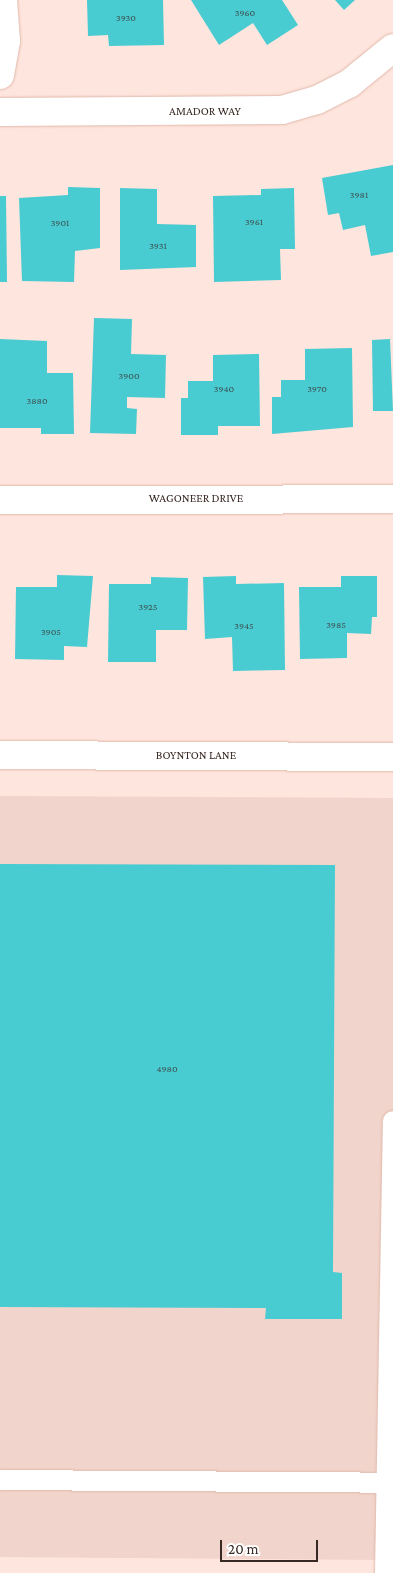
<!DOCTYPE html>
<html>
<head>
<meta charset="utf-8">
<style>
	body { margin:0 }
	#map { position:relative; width:393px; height:1573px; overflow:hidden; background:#fee5dd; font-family:"Crimson Pro",serif }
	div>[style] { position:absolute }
	.built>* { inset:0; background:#f1d4cb }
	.building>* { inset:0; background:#49cbd2 }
	.roads { filter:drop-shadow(0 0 1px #e0b8ab) drop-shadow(0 0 1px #e0b8ab) }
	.service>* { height:20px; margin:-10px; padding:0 10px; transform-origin:10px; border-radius:10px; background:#fff }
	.minor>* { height:28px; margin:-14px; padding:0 14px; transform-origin:14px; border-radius:14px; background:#fff }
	span { translate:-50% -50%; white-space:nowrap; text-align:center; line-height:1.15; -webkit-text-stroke:4px #fff; paint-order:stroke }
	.number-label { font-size:10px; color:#3d5250 }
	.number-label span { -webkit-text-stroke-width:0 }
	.street-label { font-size:12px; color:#392924 }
	.scale { position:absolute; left:220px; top:1540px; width:98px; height:22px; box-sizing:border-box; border:2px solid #392924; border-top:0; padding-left:6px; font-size:15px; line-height:18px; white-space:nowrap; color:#392924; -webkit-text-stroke:4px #fff; paint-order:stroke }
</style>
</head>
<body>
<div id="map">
	<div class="built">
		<i style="clip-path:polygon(0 796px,393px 798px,393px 1560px,0 1557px)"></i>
	</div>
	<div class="building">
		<i style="clip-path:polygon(87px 0,163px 0,164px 45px,109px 46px,108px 35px,88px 36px)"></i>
		<i style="clip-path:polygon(191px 0,282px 0,298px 25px,267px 45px,253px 23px,219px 45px)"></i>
		<i style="clip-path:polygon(335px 0,355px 0,344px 10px)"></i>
		<i style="clip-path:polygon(393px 165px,393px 252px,371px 256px,365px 225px,343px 230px,339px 213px,328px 215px,322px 178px)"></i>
		<i style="clip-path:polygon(68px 187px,100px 188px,100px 248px,75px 251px,74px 282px,22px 281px,19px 198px,68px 195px)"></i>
		<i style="clip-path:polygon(120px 188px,157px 189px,157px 224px,196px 225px,196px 267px,120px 270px)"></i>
		<i style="clip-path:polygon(294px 188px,295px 249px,280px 249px,281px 280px,214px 282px,213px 196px,261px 195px,261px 189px)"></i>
		<i style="clip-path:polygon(0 196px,6px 196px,7px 282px,0 282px)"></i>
		<i style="clip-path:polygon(94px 318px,132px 319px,131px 354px,166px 355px,165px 398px,127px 397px,127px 408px,137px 409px,136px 434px,90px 433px)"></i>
		<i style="clip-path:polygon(0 339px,47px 341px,47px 373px,73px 373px,74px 434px,41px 434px,41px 428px,0 428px)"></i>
		<i style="clip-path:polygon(390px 339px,393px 411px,373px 411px,372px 340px)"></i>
		<i style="clip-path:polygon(352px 348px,353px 427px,272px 434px,272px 397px,281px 397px,281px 380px,305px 380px,305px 349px)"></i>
		<i style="clip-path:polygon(259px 354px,260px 426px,218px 426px,218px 435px,181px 435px,181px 398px,188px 398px,188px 381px,213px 381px,213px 355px)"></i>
		<i style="clip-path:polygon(57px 575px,93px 576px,87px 647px,64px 646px,64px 660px,15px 659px,16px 587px,57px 587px)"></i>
		<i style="clip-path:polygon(236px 576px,236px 584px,284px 583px,285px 670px,233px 671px,232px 637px,205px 639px,203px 577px)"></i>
		<i style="clip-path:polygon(341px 576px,377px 576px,377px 617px,372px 617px,371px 634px,347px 633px,347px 658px,300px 659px,299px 587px,341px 587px)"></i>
		<i style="clip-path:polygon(151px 577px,188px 578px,187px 630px,156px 630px,156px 662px,108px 662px,109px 584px,151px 584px)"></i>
		<i style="clip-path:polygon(0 864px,335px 865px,333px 1272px,342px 1273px,342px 1319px,265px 1319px,266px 1308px,0 1307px)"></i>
	</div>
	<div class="roads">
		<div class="service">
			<i style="left:0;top:1480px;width:393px;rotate:0.4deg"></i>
			<i style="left:385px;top:1573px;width:452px;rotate:-89deg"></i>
		</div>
		<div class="minor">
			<i style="left:0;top:75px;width:35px;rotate:-80deg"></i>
			<i style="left:6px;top:41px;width:41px;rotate:-94.2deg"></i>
			<i style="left:0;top:112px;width:282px;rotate:-0.4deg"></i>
			<i style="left:282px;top:110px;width:36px;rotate:-16deg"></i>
			<i style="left:317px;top:100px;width:37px;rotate:-27deg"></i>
			<i style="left:350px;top:83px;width:55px;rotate:-39.1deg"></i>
			<i style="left:0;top:500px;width:393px;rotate:-0.1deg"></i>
			<i style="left:0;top:755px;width:393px;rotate:0.3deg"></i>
		</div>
	</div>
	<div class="number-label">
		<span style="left:245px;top:13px">3960</span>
		<span style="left:126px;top:18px">3930</span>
		<span style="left:359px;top:195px">3981</span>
		<span style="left:254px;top:222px">3961</span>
		<span style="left:60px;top:223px">3901</span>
		<span style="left:158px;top:246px">3931</span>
		<span style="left:129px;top:376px">3900</span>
		<span style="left:224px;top:389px">3940</span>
		<span style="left:317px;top:389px">3970</span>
		<span style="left:37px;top:401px">3880</span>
		<span style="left:148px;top:607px">3925</span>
		<span style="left:336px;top:625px">3985</span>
		<span style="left:244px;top:626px">3945</span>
		<span style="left:51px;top:632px">3905</span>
		<span style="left:167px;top:1069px">4980</span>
	</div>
	<div class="street-label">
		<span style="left:205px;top:112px">AMADOR WAY</span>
		<span style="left:196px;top:499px">WAGONEER DRIVE</span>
		<span style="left:196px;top:756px">BOYNTON LANE</span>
	</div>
	<div class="scale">20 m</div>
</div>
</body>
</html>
